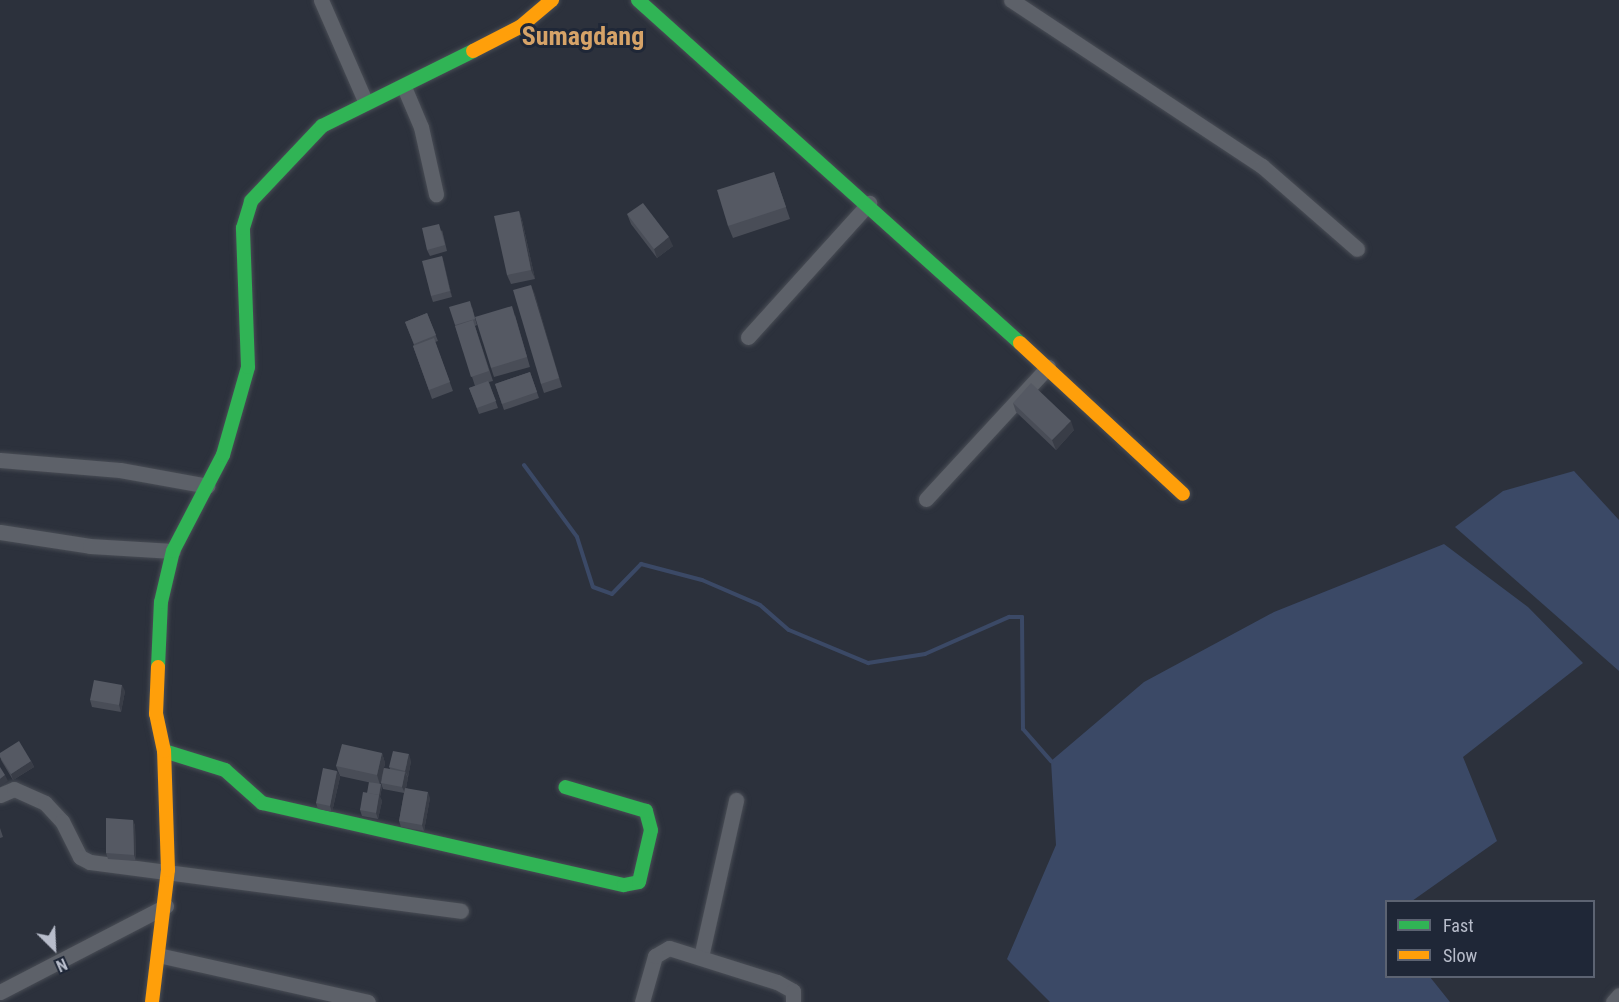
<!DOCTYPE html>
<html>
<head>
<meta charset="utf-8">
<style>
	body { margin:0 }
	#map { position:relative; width:1619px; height:1002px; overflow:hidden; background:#2c313c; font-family:"Roboto Condensed",sans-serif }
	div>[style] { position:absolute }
	.water>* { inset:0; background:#3b4966 }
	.stream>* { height:4px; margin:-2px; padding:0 2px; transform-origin:2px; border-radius:2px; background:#3b4966 }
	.roads { filter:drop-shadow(0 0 2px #494d55) drop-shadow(0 0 2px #494d55) }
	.street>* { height:15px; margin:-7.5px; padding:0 7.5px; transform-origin:7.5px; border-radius:7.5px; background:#5d6169 }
	.fast>* { height:14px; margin:-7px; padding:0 7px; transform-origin:7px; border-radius:7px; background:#30b455 }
	.slow>* { height:14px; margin:-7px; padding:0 7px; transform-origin:7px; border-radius:7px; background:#ff9f0a }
	.wall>* { inset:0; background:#494d57 }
	.shaded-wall>* { inset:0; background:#393d47 }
	.building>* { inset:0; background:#555963 }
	span { translate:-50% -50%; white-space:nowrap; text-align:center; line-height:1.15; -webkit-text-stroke:6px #1f2737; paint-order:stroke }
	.district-label { font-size:26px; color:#d6a368; font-weight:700 }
	.legend { position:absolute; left:1385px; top:900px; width:210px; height:78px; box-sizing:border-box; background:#1f2737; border:2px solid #5c6372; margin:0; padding:8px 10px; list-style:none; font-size:18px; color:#b8bdcb }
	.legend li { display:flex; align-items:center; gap:12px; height:30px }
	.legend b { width:30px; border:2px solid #5c6372 }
	.north { position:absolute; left:24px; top:918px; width:60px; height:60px; -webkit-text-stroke:4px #1f2737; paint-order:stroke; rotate:156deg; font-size:16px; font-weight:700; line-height:24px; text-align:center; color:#b8bdcb }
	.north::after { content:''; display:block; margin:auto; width:21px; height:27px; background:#b8bdcb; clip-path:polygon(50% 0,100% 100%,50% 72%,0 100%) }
</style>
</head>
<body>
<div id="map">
	<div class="water">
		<i style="clip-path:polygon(1574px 471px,1619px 520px,1619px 671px,1455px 527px,1503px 491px)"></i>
		<i style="clip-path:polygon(1444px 544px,1528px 607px,1583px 663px,1463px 757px,1497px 841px,1412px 901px,1386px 902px,1386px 976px,1430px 977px,1450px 1002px,1050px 1002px,1007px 959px,1056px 845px,1051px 761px,1144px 682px,1274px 612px)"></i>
	</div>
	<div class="stream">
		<i style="left:524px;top:465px;width:89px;rotate:53.6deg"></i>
		<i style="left:577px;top:537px;width:52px;rotate:72.3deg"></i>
		<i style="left:593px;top:587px;width:20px;rotate:20deg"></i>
		<i style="left:612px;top:594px;width:42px;rotate:-46deg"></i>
		<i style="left:641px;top:564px;width:63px;rotate:14.7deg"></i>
		<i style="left:702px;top:580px;width:63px;rotate:23.3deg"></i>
		<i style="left:760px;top:605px;width:38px;rotate:41deg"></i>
		<i style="left:789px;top:630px;width:86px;rotate:22.7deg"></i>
		<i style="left:868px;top:663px;width:58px;rotate:-9deg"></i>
		<i style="left:925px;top:654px;width:92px;rotate:-23.8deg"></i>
		<i style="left:1009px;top:617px;width:13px"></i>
		<i style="left:1022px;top:617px;width:112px;rotate:89.5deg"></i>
		<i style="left:1023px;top:729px;width:43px;rotate:48.8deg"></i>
	</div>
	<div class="roads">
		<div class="street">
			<i style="left:321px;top:0;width:112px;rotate:66.4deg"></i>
			<i style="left:1011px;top:0;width:301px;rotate:33.5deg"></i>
			<i style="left:1262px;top:166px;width:126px;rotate:41.1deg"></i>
			<i style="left:404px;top:87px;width:43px;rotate:67deg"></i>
			<i style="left:421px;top:127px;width:69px;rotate:77.4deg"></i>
			<i style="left:748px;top:337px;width:181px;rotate:-47.9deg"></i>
			<i style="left:0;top:460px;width:120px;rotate:4.8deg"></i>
			<i style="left:120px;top:470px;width:89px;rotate:10.3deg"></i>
			<i style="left:926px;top:499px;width:180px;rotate:-47.3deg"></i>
			<i style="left:0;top:532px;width:91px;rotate:8.8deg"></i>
			<i style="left:90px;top:546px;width:83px;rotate:3.4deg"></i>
			<i style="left:0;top:795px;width:15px;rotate:-23deg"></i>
			<i style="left:14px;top:789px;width:34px;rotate:24deg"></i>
			<i style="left:45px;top:803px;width:25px;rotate:47deg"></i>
			<i style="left:62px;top:821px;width:40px;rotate:63.4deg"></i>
			<i style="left:80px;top:857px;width:11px;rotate:27deg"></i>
			<i style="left:90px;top:862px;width:374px;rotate:7.5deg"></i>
			<i style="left:158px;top:955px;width:215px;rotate:12.6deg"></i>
			<i style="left:701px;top:957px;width:161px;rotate:-77.4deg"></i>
			<i style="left:0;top:992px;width:187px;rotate:-27.4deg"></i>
			<i style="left:642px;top:1002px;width:48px;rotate:-74.2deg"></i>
			<i style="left:655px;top:956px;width:16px;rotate:-30deg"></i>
			<i style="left:669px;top:948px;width:113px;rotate:17.5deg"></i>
			<i style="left:777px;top:982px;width:18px;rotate:29deg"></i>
			<i style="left:793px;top:991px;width:11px;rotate:90deg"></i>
			<i style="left:1613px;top:1002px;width:9px;rotate:-49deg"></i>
		</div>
		<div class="fast">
			<i style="left:638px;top:0;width:513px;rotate:41.92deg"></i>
			<i style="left:158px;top:667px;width:65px;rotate:-87.4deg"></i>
			<i style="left:161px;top:602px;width:52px;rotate:-76.8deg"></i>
			<i style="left:173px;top:551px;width:108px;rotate:-62.5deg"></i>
			<i style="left:223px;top:455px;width:91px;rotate:-74.1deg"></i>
			<i style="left:248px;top:367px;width:139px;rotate:-92.1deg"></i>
			<i style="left:243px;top:228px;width:28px;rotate:-73deg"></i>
			<i style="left:251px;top:201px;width:103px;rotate:-46.6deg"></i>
			<i style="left:322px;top:126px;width:169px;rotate:-26.4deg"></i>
			<i style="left:164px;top:751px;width:64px;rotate:17.3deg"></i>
			<i style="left:225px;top:770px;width:50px;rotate:41.7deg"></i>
			<i style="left:262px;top:803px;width:371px;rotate:12.8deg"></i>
			<i style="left:624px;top:885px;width:15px;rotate:-11deg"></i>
			<i style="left:639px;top:882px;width:53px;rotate:-77deg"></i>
			<i style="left:651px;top:830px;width:20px;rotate:-105deg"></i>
			<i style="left:646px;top:811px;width:84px;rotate:-163.5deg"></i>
		</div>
		<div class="slow">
			<i style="left:473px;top:51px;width:53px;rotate:-27.1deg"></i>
			<i style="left:520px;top:27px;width:42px;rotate:-40.2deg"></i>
			<i style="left:1020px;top:343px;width:222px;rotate:42.8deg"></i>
			<i style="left:152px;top:1002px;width:133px;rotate:-83.1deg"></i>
			<i style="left:168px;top:870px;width:119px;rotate:-91.9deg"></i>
			<i style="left:164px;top:751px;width:38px;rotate:-102deg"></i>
			<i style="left:156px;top:714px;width:47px;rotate:-87.6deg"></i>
		</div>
	</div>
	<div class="wall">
		<i style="clip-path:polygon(774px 172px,790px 219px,733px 238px,728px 226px)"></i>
		<i style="clip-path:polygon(519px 211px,522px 220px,535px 279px,511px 284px,507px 275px)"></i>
		<i style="clip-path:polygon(627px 214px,673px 246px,657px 258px,631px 224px)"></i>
		<i style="clip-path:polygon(442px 230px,447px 251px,430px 256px,427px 250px)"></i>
		<i style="clip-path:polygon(442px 256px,452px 297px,433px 302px,431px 296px)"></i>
		<i style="clip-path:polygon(531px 285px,562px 387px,544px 393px,541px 384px)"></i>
		<i style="clip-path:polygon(472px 307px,477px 325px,475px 326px,493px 381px,489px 382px,498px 408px,479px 414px,469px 388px,475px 386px,455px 325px)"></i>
		<i style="clip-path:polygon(427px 313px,438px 341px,435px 342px,453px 391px,432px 399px,413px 346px,414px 345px,405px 322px)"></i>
		<i style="clip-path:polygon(515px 315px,530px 367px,494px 377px,491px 368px)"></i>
		<i style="clip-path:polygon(530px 372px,539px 398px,504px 410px,495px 384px)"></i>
		<i style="clip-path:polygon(1013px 403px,1074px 430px,1056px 450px,1016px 412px)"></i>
		<i style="clip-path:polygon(125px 691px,121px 712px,92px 707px,90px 700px)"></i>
		<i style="clip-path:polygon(0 753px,31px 761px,34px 767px,13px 780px,1px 760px)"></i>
		<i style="clip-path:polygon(382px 753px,385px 763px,384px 768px,390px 769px,389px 767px,411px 761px,406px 788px,430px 798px,424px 831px,401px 827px,399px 821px,404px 793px,383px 789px,381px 783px,382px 777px,380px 784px,382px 787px,380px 797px,382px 801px,378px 819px,362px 816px,360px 810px,372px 783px,340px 776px,336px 766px)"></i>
		<i style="clip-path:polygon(337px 771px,340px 777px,332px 812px,318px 809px,316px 803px)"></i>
		<i style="clip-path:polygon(133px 820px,135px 826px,136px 861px,108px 859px,106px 853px)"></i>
		<i style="clip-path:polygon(0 828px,3px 837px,0 838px)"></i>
	</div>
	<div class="shaded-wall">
		<i style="clip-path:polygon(519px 211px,522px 220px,535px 279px,531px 270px)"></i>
		<i style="clip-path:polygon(669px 237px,673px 246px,657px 258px,654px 249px)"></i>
		<i style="clip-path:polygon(442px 256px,444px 262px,452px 297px,450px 291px)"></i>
		<i style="clip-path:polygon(531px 285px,535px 294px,562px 387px,559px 378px)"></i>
		<i style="clip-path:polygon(1071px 421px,1074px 430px,1056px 450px,1052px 440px)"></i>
		<i style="clip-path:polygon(122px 685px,125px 691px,121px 712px,119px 705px)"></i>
		<i style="clip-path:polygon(382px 753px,385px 763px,380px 785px,377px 775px)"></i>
		<i style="clip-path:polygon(409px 754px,411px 761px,408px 777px,405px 771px)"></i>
		<i style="clip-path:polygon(31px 761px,34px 767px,13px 780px,11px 774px)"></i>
		<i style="clip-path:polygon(337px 771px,340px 777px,332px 812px,330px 806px)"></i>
		<i style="clip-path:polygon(405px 772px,408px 778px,405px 793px,402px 787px)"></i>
		<i style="clip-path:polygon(5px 775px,8px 781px,0 787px,0 779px)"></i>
		<i style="clip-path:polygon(381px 784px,382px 787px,380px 797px,382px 801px,378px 819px,376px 813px)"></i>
		<i style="clip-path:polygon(428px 792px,430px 798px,424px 831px,422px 825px)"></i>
		<i style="clip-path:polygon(133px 820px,135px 826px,136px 861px,134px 855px)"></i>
	</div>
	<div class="building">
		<i style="clip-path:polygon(774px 172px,786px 207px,728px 226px,717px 190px)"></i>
		<i style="clip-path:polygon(643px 203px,669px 237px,654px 249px,627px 214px)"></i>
		<i style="clip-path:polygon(519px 211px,531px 270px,507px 275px,494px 216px)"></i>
		<i style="clip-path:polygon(439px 224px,445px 245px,427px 250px,422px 228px)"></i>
		<i style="clip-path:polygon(442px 256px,450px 291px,431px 296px,422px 261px)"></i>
		<i style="clip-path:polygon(531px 285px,559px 378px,541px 384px,513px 290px)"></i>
		<i style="clip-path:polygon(470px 301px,475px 319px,455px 325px,449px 307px)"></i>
		<i style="clip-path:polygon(512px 306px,527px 357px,491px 368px,475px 317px)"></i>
		<i style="clip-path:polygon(427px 313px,436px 335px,414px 344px,405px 322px)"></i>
		<i style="clip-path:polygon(473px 320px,489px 371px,471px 377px,455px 326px)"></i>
		<i style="clip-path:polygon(434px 338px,450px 382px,429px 390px,413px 346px)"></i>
		<i style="clip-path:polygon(530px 372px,537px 392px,502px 404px,495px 384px)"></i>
		<i style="clip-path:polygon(488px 381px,496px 401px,477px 408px,469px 388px)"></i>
		<i style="clip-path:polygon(1031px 383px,1071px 421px,1052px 440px,1013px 403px)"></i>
		<i style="clip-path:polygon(94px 680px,122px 685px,119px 705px,90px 700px)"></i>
		<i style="clip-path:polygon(19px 741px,31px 761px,11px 774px,0 757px,0 753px)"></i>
		<i style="clip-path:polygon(342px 744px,382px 753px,377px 775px,336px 766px)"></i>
		<i style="clip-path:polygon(393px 751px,409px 754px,405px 771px,389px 767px)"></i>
		<i style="clip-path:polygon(0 767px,5px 775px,0 779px)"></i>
		<i style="clip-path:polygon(323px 768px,337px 771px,330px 806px,316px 803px)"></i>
		<i style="clip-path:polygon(384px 768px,405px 772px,402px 787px,381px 783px)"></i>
		<i style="clip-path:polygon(369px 782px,381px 784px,379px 795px,367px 793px)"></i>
		<i style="clip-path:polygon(405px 788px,428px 792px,422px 825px,399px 821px)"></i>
		<i style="clip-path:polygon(363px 792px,379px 795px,376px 813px,360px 810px)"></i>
		<i style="clip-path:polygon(106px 818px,133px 820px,134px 855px,106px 853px)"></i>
	</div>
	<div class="district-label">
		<span style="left:583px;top:37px">Sumagdang</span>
	</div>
	<ul class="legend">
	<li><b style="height:8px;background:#30b455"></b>Fast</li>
	<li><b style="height:8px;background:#ff9f0a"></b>Slow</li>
	</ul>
	<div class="north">N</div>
</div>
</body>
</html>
